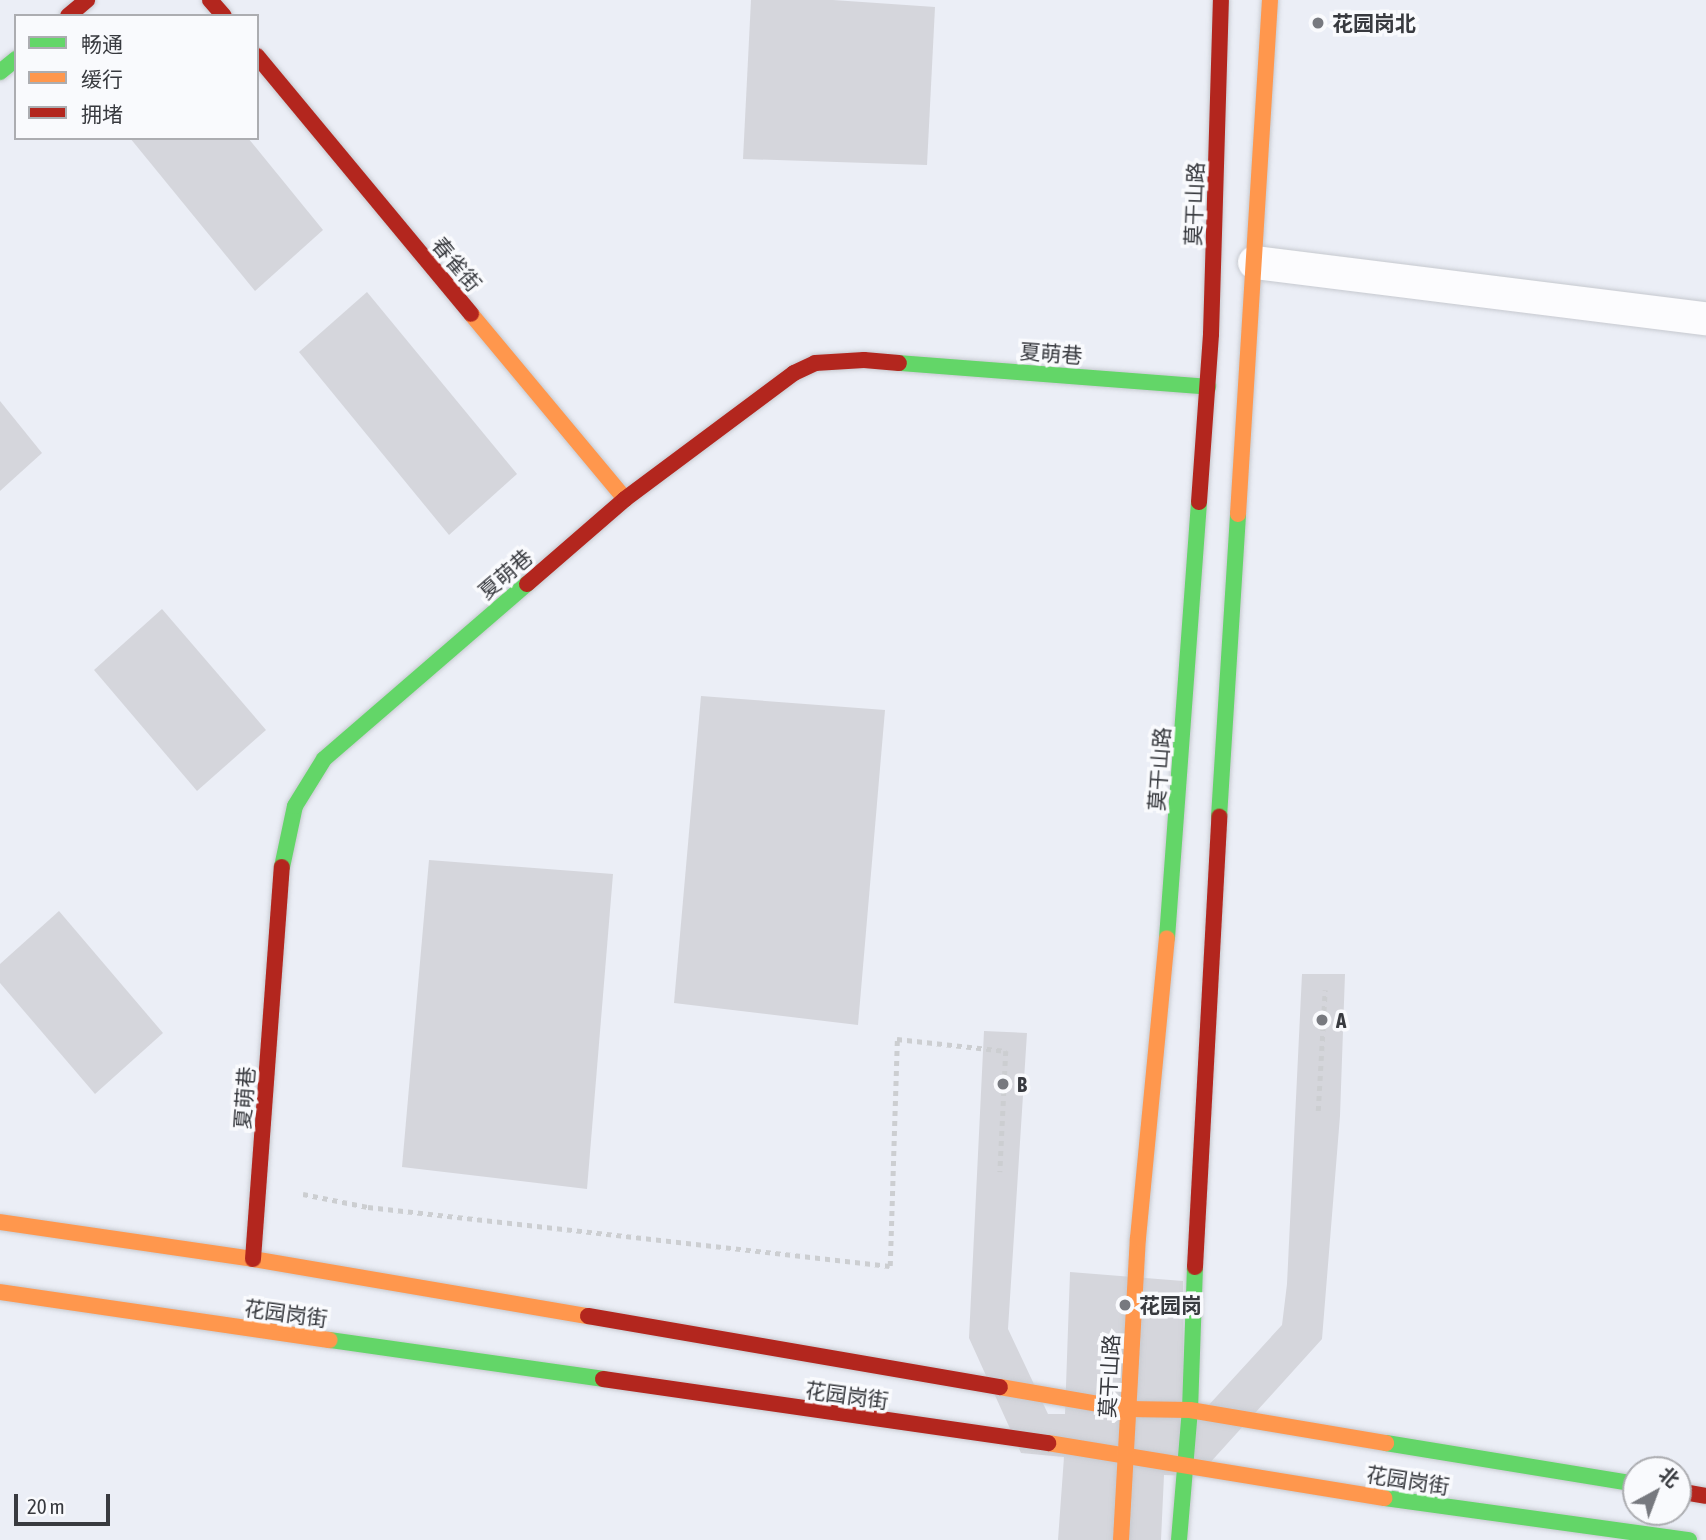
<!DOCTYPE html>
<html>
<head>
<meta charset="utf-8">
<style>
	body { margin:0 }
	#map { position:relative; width:1706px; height:1540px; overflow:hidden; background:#ebeef6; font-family:"Asap Condensed","Noto Sans SC",sans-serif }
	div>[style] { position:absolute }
	.building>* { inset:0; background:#d5d6dc }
	.path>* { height:4.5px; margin-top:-2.25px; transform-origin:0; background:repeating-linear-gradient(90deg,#ccced1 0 5px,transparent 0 10px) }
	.roads { filter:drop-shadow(0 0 2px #c6c9cf) drop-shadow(0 0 2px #c6c9cf) }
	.street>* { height:33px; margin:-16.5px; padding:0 16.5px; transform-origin:16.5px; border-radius:16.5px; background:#fcfcfe }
	.fast>* { height:16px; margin:-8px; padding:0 8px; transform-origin:8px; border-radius:8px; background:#63d668 }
	.slow>* { height:16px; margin:-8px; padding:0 8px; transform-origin:8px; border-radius:8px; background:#ff974d }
	.jam>* { height:16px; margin:-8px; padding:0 8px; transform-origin:8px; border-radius:8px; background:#b3261e }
	.dots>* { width:19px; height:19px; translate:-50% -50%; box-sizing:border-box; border:4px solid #f9fafd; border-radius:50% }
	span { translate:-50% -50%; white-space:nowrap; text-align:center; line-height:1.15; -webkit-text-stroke:7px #f9fafd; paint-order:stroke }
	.poi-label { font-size:21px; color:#383a3f; font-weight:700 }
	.left { translate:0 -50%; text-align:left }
	.street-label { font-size:21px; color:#383a3f }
	.legend { position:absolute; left:14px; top:14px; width:245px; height:126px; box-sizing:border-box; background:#f9fafd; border:2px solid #acadb1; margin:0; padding:9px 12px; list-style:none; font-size:21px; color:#383a3f }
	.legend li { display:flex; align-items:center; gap:14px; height:35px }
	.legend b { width:35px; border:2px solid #acadb1 }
	.north { position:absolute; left:1622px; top:1456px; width:70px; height:70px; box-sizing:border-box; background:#f9fafd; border:2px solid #acadb1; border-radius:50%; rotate:41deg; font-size:19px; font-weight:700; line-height:28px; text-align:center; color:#383a3f }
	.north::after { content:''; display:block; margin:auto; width:24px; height:32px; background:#77797f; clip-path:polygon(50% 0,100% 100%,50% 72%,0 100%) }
	.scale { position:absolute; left:14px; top:1494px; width:96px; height:32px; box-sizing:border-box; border:4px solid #383a3f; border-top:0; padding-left:9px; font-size:21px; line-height:24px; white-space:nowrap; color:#383a3f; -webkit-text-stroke:5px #f9fafd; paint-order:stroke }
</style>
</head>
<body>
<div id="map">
	<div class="building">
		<i style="clip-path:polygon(751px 0,833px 0,935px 7px,927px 165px,743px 159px)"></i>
		<i style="clip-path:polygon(130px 138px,248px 138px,323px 230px,255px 291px)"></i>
		<i style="clip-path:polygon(367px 292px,517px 474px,449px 535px,299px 352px)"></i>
		<i style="clip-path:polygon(0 401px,42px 453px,0 491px)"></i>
		<i style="clip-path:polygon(162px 609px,266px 730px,197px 791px,94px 670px)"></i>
		<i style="clip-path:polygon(701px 696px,885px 710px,858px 1025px,674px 1003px)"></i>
		<i style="clip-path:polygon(429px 860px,613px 874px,587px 1189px,402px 1167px)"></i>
		<i style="clip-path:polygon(59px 911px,163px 1033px,95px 1094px,0 983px,0 964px)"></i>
		<i style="clip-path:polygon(1302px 974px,1345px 974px,1340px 1116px,1322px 1339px,1198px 1476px,1164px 1475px,1161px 1540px,1058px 1540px,1064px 1457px,1021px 1453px,969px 1338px,984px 1031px,1027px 1033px,1008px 1329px,1048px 1414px,1065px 1414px,1070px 1272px,1183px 1281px,1184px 1432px,1282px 1325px,1287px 1284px)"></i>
	</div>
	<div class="path">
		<i style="left:1318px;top:1111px;width:121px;rotate:-86.7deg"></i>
		<i style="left:303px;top:1194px;width:66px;rotate:11.3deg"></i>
		<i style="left:368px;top:1207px;width:525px;rotate:6.45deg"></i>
		<i style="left:890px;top:1266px;width:227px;rotate:-88.2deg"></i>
		<i style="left:897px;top:1039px;width:110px;rotate:6.3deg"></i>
		<i style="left:1006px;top:1051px;width:121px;rotate:92.8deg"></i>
	</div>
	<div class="roads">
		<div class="street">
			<i style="left:1254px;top:262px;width:455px;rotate:7.1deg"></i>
		</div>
		<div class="fast">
			<i style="left:0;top:72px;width:21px;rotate:-39deg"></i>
			<i style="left:899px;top:363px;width:310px;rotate:4.4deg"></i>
			<i style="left:1219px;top:817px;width:304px;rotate:-86.4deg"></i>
			<i style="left:282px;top:867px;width:62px;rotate:-78deg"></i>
			<i style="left:295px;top:806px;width:55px;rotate:-58.3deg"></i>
			<i style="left:324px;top:759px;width:268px;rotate:-40.8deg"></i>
			<i style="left:1167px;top:938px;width:437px;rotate:-85.8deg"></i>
			<i style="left:330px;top:1340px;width:276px;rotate:8.1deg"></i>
			<i style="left:1386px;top:1443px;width:253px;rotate:9.3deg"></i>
			<i style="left:1385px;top:1498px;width:307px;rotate:7.9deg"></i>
			<i style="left:1179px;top:1540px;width:130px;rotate:-85.2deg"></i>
			<i style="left:1190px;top:1410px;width:143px;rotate:-88deg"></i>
		</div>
		<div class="slow">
			<i style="left:471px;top:314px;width:241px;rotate:50.2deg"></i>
			<i style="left:1238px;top:514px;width:515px;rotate:-86.44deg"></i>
			<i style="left:0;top:1222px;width:256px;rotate:8.3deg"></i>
			<i style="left:253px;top:1259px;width:340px;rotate:9.7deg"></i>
			<i style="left:0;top:1292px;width:333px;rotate:8.3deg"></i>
			<i style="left:1000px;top:1387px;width:130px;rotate:9.8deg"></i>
			<i style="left:1128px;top:1409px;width:62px;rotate:0.9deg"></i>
			<i style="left:1190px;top:1410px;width:199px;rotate:9.6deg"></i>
			<i style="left:1048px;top:1443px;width:341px;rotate:9.3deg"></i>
			<i style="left:1121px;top:1540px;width:302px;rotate:-86.8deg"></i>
			<i style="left:1138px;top:1238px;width:301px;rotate:-84.5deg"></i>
		</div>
		<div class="jam">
			<i style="left:210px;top:0;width:21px;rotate:49deg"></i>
			<i style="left:68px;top:16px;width:25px;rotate:-40deg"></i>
			<i style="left:257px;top:56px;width:335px;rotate:50.3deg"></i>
			<i style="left:1199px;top:502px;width:168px;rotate:-85.9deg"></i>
			<i style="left:1211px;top:334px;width:334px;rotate:-88.3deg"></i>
			<i style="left:527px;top:584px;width:130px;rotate:-40.9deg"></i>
			<i style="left:625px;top:499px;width:211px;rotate:-36.7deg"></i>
			<i style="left:794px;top:373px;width:23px;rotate:-25deg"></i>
			<i style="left:815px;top:363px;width:49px;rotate:-3.5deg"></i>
			<i style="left:864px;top:360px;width:35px;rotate:5deg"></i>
			<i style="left:253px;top:1259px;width:393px;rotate:-85.8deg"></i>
			<i style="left:1195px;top:1267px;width:451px;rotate:-86.9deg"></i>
			<i style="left:588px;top:1316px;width:418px;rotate:9.8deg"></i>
			<i style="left:603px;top:1379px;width:450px;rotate:8.2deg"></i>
			<i style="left:1678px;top:1491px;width:28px;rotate:10deg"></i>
		</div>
	</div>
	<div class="dots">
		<i style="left:1318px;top:23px;background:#77797f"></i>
		<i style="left:1322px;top:1020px;background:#77797f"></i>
		<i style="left:1003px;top:1084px;background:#77797f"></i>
		<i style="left:1125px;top:1305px;background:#77797f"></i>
	</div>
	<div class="poi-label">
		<span class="left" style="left:1332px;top:23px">花园岗北</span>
		<span class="left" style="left:1336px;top:1020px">A</span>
		<span class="left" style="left:1017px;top:1084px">B</span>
		<span class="left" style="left:1139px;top:1305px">花园岗</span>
	</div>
	<div class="street-label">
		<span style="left:1194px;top:204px;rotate:-88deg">莫干山路</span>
		<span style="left:457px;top:264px;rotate:50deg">春雀街</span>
		<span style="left:1051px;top:353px;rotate:4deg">夏萌巷</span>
		<span style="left:505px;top:574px;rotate:-41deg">夏萌巷</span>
		<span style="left:1159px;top:769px;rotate:-86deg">莫干山路</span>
		<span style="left:244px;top:1098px;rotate:-86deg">夏萌巷</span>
		<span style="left:286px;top:1313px;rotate:8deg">花园岗街</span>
		<span style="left:1109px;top:1376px;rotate:-87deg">莫干山路</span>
		<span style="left:847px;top:1395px;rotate:8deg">花园岗街</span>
		<span style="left:1408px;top:1480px;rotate:9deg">花园岗街</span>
	</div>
	<ul class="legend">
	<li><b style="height:9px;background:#63d668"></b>畅通</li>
	<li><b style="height:9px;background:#ff974d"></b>缓行</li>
	<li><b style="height:9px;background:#b3261e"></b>拥堵</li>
	</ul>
	<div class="north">北</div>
	<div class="scale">20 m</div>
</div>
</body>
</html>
